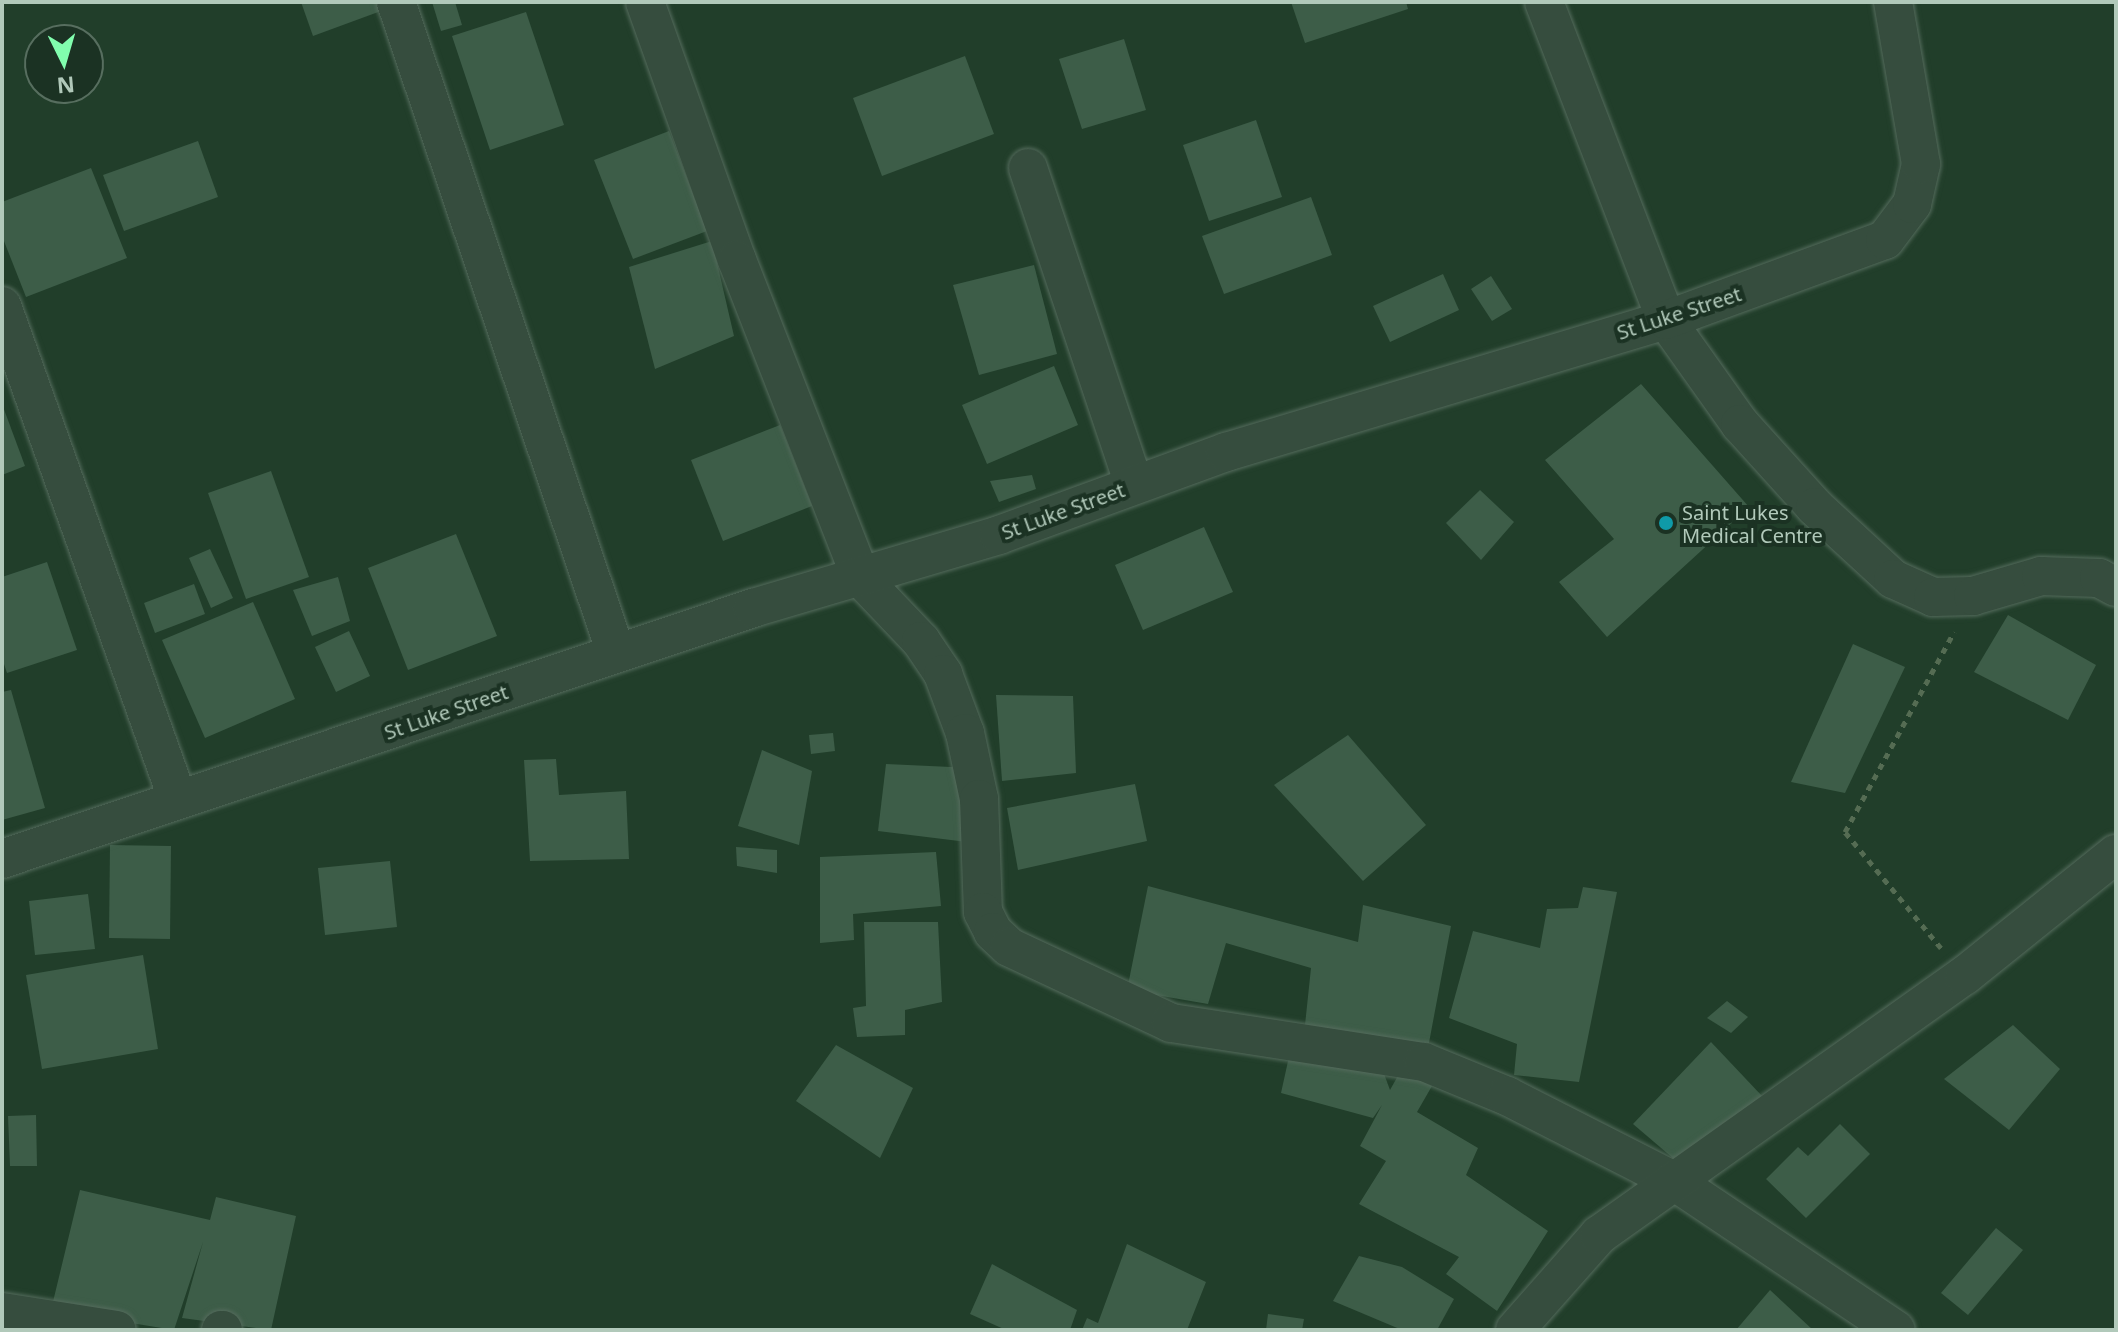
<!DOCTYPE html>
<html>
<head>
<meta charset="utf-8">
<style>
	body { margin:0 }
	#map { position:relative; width:2118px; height:1332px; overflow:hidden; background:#213e2a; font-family:"Noto Sans",sans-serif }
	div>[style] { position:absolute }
	.building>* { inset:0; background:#3d5d48 }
	.path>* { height:5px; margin-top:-2.5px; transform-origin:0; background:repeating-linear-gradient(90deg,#556c53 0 6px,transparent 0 12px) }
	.roads { filter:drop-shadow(0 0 2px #546b5c) drop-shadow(0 0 2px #546b5c) }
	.minor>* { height:38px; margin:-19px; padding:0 19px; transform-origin:19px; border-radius:19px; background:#364d3e }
	.dots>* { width:22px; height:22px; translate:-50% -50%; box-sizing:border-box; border:4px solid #1b3223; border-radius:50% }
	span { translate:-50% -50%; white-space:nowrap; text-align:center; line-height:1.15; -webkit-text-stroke:8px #1b3223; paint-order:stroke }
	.street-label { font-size:20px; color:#b1c9ba }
	.poi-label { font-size:20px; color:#b1c9ba }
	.left { translate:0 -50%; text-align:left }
	.frame { position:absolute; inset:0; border:4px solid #b1c9ba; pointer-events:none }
	.north { position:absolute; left:24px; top:24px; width:80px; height:80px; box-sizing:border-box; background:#1b3223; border:2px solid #576e5f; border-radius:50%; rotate:175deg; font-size:22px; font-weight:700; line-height:32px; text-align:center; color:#b1c9ba }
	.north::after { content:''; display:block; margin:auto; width:28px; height:36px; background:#81feae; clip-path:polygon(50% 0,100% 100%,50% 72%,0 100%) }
</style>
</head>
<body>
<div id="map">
	<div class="building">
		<i style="clip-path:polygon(301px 2px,378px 2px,381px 11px,313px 36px)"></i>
		<i style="clip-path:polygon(432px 2px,455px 2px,462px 25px,441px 31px)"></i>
		<i style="clip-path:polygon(1291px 2px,1406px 2px,1408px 9px,1305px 43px)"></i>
		<i style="clip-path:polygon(526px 12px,564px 125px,490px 150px,452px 36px)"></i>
		<i style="clip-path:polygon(1124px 39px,1146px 110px,1082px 129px,1059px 59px)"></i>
		<i style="clip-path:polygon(965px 56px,994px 134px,882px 176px,853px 98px)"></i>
		<i style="clip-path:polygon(1256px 120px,1282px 197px,1209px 221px,1183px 145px)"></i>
		<i style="clip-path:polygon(669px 131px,707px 231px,633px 259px,594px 160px)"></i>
		<i style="clip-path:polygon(198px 141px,218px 197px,124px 231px,103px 175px)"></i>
		<i style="clip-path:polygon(91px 168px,127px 258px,26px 297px,2px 236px,2px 202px)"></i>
		<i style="clip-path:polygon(1311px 197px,1332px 255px,1224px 294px,1202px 236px)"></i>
		<i style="clip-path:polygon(712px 241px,734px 336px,655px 369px,629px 267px)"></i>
		<i style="clip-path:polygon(1034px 265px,1057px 354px,979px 375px,953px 285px)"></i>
		<i style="clip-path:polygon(1443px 274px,1459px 310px,1390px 342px,1373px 306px)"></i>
		<i style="clip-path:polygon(1491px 276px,1512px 309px,1492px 321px,1471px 289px)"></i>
		<i style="clip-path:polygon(1054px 366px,1078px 425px,987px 464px,962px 405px)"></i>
		<i style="clip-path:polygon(1641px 384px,1749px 507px,1607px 637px,1559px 582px,1614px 539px,1545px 460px)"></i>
		<i style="clip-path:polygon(2px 404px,25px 466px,2px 475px)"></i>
		<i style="clip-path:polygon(780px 425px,812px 506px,723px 541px,691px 460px)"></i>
		<i style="clip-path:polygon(271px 471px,309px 577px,246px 599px,208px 493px)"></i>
		<i style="clip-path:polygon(1032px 475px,1036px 489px,999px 502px,990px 481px)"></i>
		<i style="clip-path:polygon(1480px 490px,1514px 522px,1481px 560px,1446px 523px)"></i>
		<i style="clip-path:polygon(1204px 527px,1233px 592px,1143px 630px,1115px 565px)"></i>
		<i style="clip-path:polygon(456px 534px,497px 636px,408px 670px,368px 568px)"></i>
		<i style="clip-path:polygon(210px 549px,233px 598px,211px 608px,189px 558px)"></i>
		<i style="clip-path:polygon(47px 562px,77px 650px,7px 673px,2px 658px,2px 577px)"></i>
		<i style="clip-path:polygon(338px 577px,350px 621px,312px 636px,293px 590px)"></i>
		<i style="clip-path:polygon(194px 584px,205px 614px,155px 633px,144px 603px)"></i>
		<i style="clip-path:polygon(253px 602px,295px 699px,205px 738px,162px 640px)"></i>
		<i style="clip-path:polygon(2008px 615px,2096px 665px,2068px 720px,1974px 672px)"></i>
		<i style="clip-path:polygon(349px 631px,370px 676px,336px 692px,315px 647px)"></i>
		<i style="clip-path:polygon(1853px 644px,1905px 667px,1845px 793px,1791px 782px)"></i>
		<i style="clip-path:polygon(11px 690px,45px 808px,2px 820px,2px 692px)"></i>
		<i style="clip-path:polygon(996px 695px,1073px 696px,1076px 773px,1002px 781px)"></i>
		<i style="clip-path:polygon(833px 733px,835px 751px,811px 754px,809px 735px)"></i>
		<i style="clip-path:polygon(1348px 735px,1426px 825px,1363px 881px,1274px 785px)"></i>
		<i style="clip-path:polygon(762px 750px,812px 771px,799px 845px,738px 826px)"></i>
		<i style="clip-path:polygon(556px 759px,559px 795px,626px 791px,629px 859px,530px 861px,524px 760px)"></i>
		<i style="clip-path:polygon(886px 764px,973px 768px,967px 842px,878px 831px)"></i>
		<i style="clip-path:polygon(1135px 784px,1147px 841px,1018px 870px,1007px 808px)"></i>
		<i style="clip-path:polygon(110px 845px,171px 846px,170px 939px,109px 938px)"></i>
		<i style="clip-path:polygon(736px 847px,777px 850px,777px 873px,737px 866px)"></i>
		<i style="clip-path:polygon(936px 852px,941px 906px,853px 914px,854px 940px,820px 943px,820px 857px)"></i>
		<i style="clip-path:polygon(390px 861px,397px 927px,325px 935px,318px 868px)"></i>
		<i style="clip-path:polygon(1148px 886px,1358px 942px,1363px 905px,1451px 926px,1428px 1048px,1305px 1025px,1311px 968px,1226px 943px,1208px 1004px,1127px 990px)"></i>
		<i style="clip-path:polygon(1583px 887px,1617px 892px,1579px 1082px,1514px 1075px,1517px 1044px,1449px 1018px,1473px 931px,1540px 948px,1547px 909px,1578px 908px)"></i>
		<i style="clip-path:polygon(88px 894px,95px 949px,35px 955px,29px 901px)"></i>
		<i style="clip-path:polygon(864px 922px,938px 922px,942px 1002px,905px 1010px,905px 1035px,857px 1037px,853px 1008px,866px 1006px)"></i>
		<i style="clip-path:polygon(143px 955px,158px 1049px,42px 1069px,26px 975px)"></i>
		<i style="clip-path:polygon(1727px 1001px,1748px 1017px,1731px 1033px,1707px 1018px)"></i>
		<i style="clip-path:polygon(2013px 1025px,2060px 1069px,2009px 1130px,1944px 1079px)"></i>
		<i style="clip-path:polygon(1711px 1042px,1762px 1096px,1688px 1171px,1633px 1124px)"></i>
		<i style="clip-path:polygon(836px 1045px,913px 1088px,880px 1158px,796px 1101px)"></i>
		<i style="clip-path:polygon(1290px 1052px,1383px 1071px,1390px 1090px,1400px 1072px,1432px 1086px,1417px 1112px,1478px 1148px,1466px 1175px,1548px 1231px,1497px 1311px,1446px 1274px,1459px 1257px,1359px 1204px,1386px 1161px,1360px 1146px,1382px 1105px,1373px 1118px,1281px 1093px)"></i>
		<i style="clip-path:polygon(36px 1115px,37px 1166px,10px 1166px,8px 1116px)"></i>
		<i style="clip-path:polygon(1840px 1124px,1870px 1154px,1806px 1218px,1766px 1179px,1798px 1147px,1808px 1156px)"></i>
		<i style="clip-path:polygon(80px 1190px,210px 1220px,216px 1197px,296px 1216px,271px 1330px,182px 1318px,203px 1242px,174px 1330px,51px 1310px)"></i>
		<i style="clip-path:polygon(1996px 1228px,2023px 1250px,1968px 1315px,1941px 1293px)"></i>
		<i style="clip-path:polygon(1127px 1244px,1206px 1282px,1187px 1330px,1082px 1330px,1087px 1318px,1098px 1323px)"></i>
		<i style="clip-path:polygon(1359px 1256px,1402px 1267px,1454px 1299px,1437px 1330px,1402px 1330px,1333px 1301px)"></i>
		<i style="clip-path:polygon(992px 1264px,1077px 1310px,1070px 1330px,1006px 1330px,970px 1314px)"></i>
		<i style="clip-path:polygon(1770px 1290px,1813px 1330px,1736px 1330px)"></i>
		<i style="clip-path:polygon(1268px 1314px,1304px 1319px,1302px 1330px,1266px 1330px)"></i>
	</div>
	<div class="path">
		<i style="left:1941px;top:948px;width:151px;rotate:-129.6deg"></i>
		<i style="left:1845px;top:832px;width:228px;rotate:-61.4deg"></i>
	</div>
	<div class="roads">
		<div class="minor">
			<i style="left:396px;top:2px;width:687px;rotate:71.33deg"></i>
			<i style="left:645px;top:2px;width:274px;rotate:70.4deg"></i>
			<i style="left:737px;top:260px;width:341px;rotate:68.7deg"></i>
			<i style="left:861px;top:578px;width:87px;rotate:46.4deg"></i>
			<i style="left:921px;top:641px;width:40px;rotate:56deg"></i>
			<i style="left:943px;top:674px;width:63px;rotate:69.6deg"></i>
			<i style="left:965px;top:733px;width:67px;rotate:78deg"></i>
			<i style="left:979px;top:799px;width:113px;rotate:88deg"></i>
			<i style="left:983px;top:912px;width:22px;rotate:63deg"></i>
			<i style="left:993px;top:932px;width:22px;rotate:43deg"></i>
			<i style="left:1009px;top:947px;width:179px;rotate:25.1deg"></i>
			<i style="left:1171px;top:1023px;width:256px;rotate:8.8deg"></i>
			<i style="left:1424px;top:1062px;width:90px;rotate:22.3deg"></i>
			<i style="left:1507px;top:1096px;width:187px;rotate:27deg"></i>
			<i style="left:1674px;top:1181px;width:267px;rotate:33.9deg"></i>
			<i style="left:1544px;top:2px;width:341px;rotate:69deg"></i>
			<i style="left:1666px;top:320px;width:128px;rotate:54.6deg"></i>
			<i style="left:1740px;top:424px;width:112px;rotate:47.9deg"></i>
			<i style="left:1815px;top:507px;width:106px;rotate:42.7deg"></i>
			<i style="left:1893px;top:579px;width:44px;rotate:24.2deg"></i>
			<i style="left:1933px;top:597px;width:40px;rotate:-1.4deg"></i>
			<i style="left:1973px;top:596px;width:71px;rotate:-16.4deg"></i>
			<i style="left:2041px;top:576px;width:58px;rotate:2deg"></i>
			<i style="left:2099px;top:578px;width:19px;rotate:28deg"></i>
			<i style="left:1028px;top:168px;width:334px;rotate:71.5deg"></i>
			<i style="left:2px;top:306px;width:524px;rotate:70.39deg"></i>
			<i style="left:2px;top:859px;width:792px;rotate:-18.48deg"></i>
			<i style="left:753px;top:608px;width:257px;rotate:-16.5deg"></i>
			<i style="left:999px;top:535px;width:242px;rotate:-20.1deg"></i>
			<i style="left:1226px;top:452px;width:459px;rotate:-16.7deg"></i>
			<i style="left:1666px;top:320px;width:233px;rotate:-20.1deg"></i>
			<i style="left:1885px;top:240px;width:45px;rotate:-53.1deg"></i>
			<i style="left:1912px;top:204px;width:41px;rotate:-77.3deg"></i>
			<i style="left:1921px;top:164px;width:164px;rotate:-99.8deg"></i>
			<i style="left:2px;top:1312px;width:116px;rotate:8.9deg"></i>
			<i style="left:221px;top:1330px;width:2px"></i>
			<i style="left:1515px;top:1330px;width:127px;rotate:-48.5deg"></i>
			<i style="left:1599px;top:1235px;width:448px;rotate:-35.4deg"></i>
			<i style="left:1964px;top:976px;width:195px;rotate:-38.8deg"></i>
		</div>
	</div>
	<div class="dots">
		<i style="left:1666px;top:523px;background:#0f9aa8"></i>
	</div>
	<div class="street-label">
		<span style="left:1679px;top:313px;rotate:-18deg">St Luke Street</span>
		<span style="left:1063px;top:511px;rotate:-20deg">St Luke Street</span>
		<span style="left:446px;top:712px;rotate:-19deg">St Luke Street</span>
	</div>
	<div class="poi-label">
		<span class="left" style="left:1682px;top:524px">Saint Lukes<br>Medical Centre</span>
	</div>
	<div class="frame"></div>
	<div class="north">N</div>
</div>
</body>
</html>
